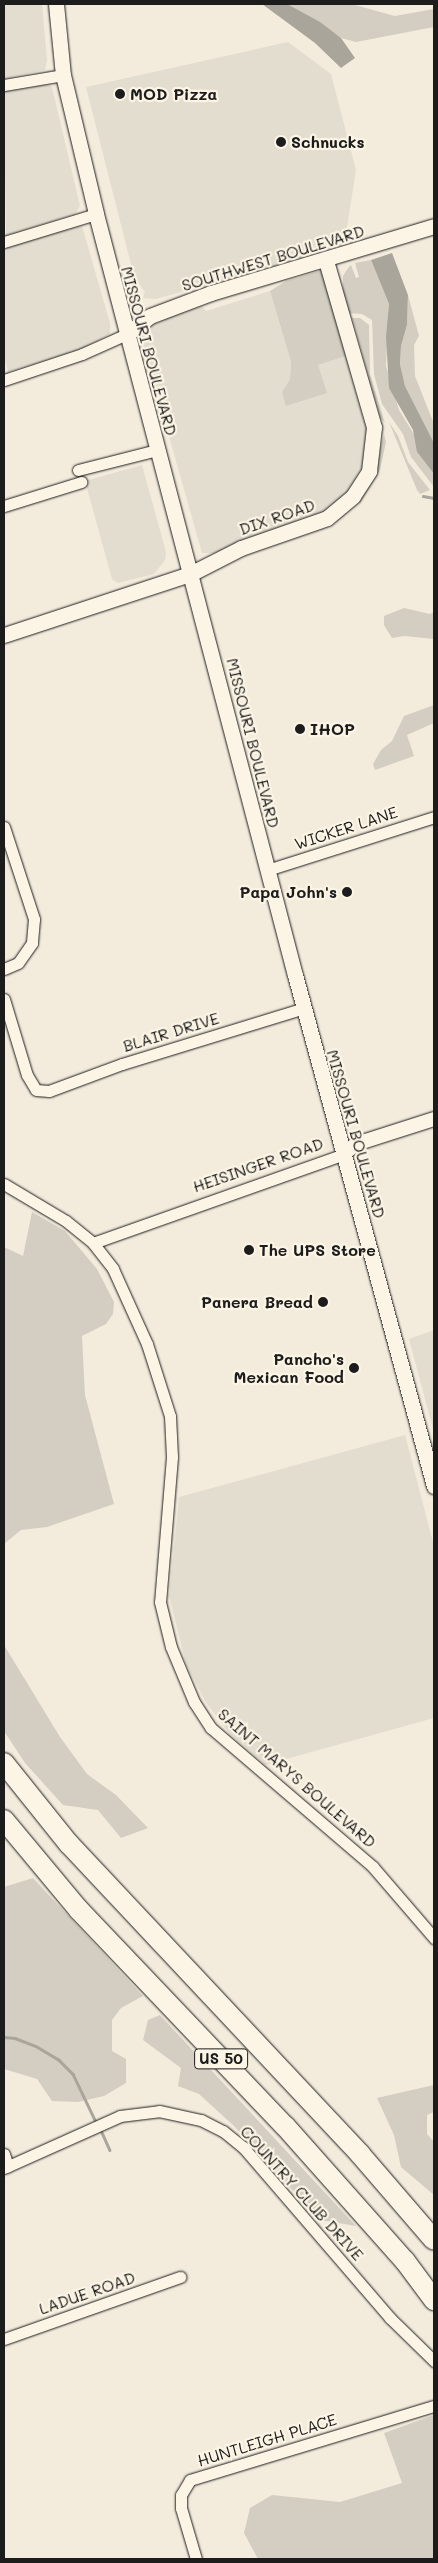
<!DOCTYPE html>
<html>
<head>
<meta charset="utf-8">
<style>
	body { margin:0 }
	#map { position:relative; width:438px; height:2563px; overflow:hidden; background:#f3ecdd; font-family:Mali,sans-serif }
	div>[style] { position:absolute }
	.built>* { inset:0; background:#e3ddcf }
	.green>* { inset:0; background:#d3cec1 }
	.water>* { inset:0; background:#aaa59b }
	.stream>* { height:2.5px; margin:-1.25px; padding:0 1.25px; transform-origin:1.25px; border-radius:1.25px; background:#aaa59b }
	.roads { filter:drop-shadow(0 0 1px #1c1c1c) drop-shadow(0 0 1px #1c1c1c) }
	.minor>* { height:11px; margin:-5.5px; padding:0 5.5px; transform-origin:5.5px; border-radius:5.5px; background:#fcf5e5 }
	.tertiary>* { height:14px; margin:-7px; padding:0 7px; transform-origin:7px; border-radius:7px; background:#fcf5e5 }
	.secondary>* { height:15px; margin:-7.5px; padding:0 7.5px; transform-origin:7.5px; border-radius:7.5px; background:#fcf5e5 }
	.motorway>* { height:20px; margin:-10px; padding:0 10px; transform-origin:10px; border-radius:10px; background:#fcf5e5 }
	.dots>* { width:14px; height:14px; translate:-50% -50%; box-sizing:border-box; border:2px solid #fcf5e5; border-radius:50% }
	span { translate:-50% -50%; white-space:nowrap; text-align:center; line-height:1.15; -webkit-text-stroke:4.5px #fcf5e5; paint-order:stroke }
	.shield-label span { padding:1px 4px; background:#fcf5e5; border:1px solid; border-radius:4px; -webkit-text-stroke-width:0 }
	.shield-label { font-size:15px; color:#1c1c1c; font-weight:700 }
	.poi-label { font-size:16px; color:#1c1c1c; font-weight:700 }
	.left { translate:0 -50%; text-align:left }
	.right { translate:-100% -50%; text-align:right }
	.street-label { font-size:16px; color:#1c1c1c }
	.frame { position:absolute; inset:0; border:5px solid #1c1c1c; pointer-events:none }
</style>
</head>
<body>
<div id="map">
	<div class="built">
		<i style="clip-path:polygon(4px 4px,42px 4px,47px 60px,45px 70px,4px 79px)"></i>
		<i style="clip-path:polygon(288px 42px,331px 74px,356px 170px,345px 240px,315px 254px,156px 299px,143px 298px,145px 292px,134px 276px,86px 87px)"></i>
		<i style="clip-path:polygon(44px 83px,52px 87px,80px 206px,75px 214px,6px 236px,4px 90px)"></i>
		<i style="clip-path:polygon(82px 226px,110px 323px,110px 334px,82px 349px,8px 372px,4px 356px,4px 248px,70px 227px)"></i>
		<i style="clip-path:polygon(270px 291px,291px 362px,290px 379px,282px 392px,318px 365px,349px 355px,367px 416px,366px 459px,351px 489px,328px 511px,216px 553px,202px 553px,139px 330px,201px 305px,206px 311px)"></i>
		<i style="clip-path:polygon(142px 465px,166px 552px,165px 560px,154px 574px,118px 583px,112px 579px,85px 481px)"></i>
		<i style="clip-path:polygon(434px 1330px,434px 1433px,409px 1339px)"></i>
		<i style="clip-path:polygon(405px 1435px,434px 1546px,434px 1718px,265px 1765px,229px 1733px,205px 1701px,186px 1664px,169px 1596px,179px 1497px)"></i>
	</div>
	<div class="green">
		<i style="clip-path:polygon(287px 4px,351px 4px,395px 16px,434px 9px,434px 27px,356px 42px,341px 38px)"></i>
		<i style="clip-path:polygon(371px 260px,389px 304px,386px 366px,399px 410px,417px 439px,417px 452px,434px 474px,434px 487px,411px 457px,403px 434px,382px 404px,374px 374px,372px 320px,362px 314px,348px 313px,343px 294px,343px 276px,348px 268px,351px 265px,356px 278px,359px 277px,355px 263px)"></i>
		<i style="clip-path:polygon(323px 270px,349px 355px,318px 365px,327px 393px,286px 406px,282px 392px,290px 379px,291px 362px,270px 291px,286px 281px)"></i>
		<i style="clip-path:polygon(408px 295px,419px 336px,414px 345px,415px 376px,434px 424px,434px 443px,405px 386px,400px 364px,401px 346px,407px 325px)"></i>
		<i style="clip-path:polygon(352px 318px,360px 318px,369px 325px,370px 374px,385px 423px,380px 417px)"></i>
		<i style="clip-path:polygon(389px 422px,398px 436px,408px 462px,430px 490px,420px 494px,417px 490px)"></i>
		<i style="clip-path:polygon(384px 434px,386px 442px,380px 470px,360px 504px,358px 500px,376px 469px)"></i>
		<i style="clip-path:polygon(404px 608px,430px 614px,434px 612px,434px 639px,404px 636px,392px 638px,384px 625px,384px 616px)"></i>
		<i style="clip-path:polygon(434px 705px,434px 723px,407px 735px,414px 756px,375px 770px,373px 764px,381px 750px,392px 741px,404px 716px)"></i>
		<i style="clip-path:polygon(32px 1212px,65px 1231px,97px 1269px,114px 1302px,113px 1314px,106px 1324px,82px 1336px,85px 1395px,114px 1504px,47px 1527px,21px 1530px,4px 1544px,4px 1247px,23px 1256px)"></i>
		<i style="clip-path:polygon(4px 1645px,60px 1737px,87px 1774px,116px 1795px,148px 1828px,121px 1838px,98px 1810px,63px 1805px,25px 1763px,4px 1731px)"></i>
		<i style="clip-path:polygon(33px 1878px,143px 1996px,121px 2008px,112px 2020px,112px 2051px,126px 2059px,126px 2083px,104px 2096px,78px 2102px,52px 2101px,37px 2079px,4px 2069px,4px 1887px)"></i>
		<i style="clip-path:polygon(160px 2015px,356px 2226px,320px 2220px,234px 2126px,199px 2094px,178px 2086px,181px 2068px,143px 2040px,148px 2020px)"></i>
		<i style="clip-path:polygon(434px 2085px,434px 2112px,427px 2115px,427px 2134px,434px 2142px,434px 2195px,401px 2167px,394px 2135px,377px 2098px)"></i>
		<i style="clip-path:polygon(434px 2415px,434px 2559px,258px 2559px,244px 2533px,250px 2508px,272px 2495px,340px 2502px,402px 2483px,384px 2433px)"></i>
	</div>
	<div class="water">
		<i style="clip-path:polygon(262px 4px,287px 4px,320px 22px,341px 38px,355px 58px,341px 68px,315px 43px)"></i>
		<i style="clip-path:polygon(392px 253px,408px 295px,407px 325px,401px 346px,400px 364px,405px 386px,434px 443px,434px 474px,417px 452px,413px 430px,389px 388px,386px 337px,389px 304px,371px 260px)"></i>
	</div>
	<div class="stream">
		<i style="left:423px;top:496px;width:11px;rotate:10deg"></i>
		<i style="left:4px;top:2037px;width:11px;rotate:5deg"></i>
		<i style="left:15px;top:2038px;width:22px;rotate:21deg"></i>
		<i style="left:36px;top:2046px;width:27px;rotate:31deg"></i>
		<i style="left:59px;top:2060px;width:20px;rotate:45deg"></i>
		<i style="left:73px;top:2074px;width:55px;rotate:64.4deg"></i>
		<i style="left:100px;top:2128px;width:24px;rotate:66deg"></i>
	</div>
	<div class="roads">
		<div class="minor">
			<i style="left:4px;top:85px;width:60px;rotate:-9.6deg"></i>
			<i style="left:4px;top:242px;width:96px;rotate:-16.9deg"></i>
			<i style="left:4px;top:380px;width:82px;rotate:-18.4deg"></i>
			<i style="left:82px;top:354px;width:49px;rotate:-24deg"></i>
			<i style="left:78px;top:470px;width:81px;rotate:-14.2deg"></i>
			<i style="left:4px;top:506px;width:81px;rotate:-17.3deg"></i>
			<i style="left:4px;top:827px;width:97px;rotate:71.9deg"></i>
			<i style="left:34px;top:919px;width:24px;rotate:95deg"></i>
			<i style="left:32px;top:943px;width:24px;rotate:125deg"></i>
			<i style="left:18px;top:963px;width:15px;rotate:157deg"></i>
			<i style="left:267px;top:870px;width:175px;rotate:-17.6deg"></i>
			<i style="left:4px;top:999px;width:79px;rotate:73.2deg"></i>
			<i style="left:27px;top:1075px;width:17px;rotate:59deg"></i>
			<i style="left:36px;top:1090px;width:13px;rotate:4deg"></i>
			<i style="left:49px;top:1091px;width:78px;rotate:-20.3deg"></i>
			<i style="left:122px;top:1064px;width:190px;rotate:-17.1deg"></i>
			<i style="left:4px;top:1184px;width:72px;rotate:30.8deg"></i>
			<i style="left:66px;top:1221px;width:35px;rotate:39deg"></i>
			<i style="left:93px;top:1243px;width:33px;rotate:52deg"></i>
			<i style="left:113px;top:1269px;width:82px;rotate:65.6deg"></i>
			<i style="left:147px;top:1344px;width:76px;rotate:72.3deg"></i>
			<i style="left:170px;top:1416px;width:41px;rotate:87.2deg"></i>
			<i style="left:172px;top:1457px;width:145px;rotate:94.7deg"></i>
			<i style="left:160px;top:1602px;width:46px;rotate:76.3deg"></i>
			<i style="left:171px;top:1647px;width:60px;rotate:67.3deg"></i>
			<i style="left:194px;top:1702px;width:31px;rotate:57deg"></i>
			<i style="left:211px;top:1728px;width:213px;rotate:40.6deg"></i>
			<i style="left:373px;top:1867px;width:94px;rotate:49.3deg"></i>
			<i style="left:93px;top:1243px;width:266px;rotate:-19.5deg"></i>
			<i style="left:4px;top:2154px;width:13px;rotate:72deg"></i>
			<i style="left:4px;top:2168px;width:127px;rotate:-24.1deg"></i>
			<i style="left:120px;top:2116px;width:39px;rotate:-7deg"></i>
			<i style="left:159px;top:2111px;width:43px;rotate:12.1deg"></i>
			<i style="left:201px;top:2120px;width:25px;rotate:27deg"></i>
			<i style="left:223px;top:2131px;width:26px;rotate:39deg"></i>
			<i style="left:243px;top:2147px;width:225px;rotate:49.3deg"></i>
			<i style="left:390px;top:2318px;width:62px;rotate:44.3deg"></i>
			<i style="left:4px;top:2339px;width:187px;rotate:-19.4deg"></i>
			<i style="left:196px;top:2559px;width:53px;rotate:-106.4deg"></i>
			<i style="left:181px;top:2508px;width:13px;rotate:-90deg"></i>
			<i style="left:181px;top:2495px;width:17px;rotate:-59deg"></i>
			<i style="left:190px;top:2480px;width:255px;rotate:-16.9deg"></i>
		</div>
		<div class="tertiary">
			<i style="left:344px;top:1154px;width:16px;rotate:-40deg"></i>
			<i style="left:356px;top:1144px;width:82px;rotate:-17.8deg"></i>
		</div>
		<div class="secondary">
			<i style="left:56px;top:4px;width:71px;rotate:84.4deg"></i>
			<i style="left:63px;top:75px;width:143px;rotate:76.6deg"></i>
			<i style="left:96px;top:214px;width:787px;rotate:75.35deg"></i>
			<i style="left:295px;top:975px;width:530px;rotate:74.78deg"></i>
			<i style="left:127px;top:334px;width:29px;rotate:-38deg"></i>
			<i style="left:150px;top:316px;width:65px;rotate:-20.7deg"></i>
			<i style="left:211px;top:293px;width:233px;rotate:-16.7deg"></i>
			<i style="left:4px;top:635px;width:196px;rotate:-18.2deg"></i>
			<i style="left:190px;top:574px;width:57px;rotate:-27deg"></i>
			<i style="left:241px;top:548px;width:91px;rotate:-19.2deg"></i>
			<i style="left:327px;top:518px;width:34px;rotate:-40deg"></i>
			<i style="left:353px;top:496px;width:30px;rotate:-57deg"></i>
			<i style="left:369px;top:471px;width:44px;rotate:-83.5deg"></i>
			<i style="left:374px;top:427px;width:173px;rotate:-106.1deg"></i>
		</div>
		<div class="motorway">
			<i style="left:4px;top:1763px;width:104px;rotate:51.3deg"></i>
			<i style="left:69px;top:1844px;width:425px;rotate:46.8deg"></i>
			<i style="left:360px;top:2154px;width:113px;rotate:49.3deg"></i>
			<i style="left:4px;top:1820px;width:117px;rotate:50.2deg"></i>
			<i style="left:79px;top:1910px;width:298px;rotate:46.4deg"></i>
			<i style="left:285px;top:2126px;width:181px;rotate:48.4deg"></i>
			<i style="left:405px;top:2261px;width:49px;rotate:53.4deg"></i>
		</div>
	</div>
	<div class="dots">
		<i style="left:120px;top:94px;background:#1c1c1c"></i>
		<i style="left:281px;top:142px;background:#1c1c1c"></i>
		<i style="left:300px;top:729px;background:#1c1c1c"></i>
		<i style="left:347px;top:892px;background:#1c1c1c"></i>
		<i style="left:249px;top:1250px;background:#1c1c1c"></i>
		<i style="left:323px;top:1302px;background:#1c1c1c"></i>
		<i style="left:354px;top:1368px;background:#1c1c1c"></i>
	</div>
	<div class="shield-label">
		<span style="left:221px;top:2059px">US 50</span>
	</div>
	<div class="poi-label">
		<span class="left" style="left:130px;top:94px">MOD Pizza</span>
		<span class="left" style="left:291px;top:142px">Schnucks</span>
		<span class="left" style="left:310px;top:729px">IHOP</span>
		<span class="right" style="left:337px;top:892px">Papa John's</span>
		<span class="left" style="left:259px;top:1250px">The UPS Store</span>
		<span class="right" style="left:313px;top:1302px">Panera Bread</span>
		<span class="right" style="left:344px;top:1368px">Pancho's<br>Mexican Food</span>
	</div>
	<div class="street-label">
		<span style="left:273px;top:258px;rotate:-17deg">SOUTHWEST BOULEVARD</span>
		<span style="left:149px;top:351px;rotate:75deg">MISSOURI BOULEVARD</span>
		<span style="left:277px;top:517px;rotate:-19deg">DIX ROAD</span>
		<span style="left:253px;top:743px;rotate:76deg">MISSOURI BOULEVARD</span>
		<span style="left:346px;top:828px;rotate:-18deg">WICKER LANE</span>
		<span style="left:171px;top:1032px;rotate:-17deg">BLAIR DRIVE</span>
		<span style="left:356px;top:1134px;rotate:74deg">MISSOURI BOULEVARD</span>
		<span style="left:258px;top:1165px;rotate:-19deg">HEISINGER ROAD</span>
		<span style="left:297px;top:1778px;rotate:41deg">SAINT MARYS BOULEVARD</span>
		<span style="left:302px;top:2193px;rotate:48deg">COUNTRY CLUB DRIVE</span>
		<span style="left:87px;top:2293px;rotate:-19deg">LADUE ROAD</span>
		<span style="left:267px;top:2440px;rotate:-17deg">HUNTLEIGH PLACE</span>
	</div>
	<div class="frame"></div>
</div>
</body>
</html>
